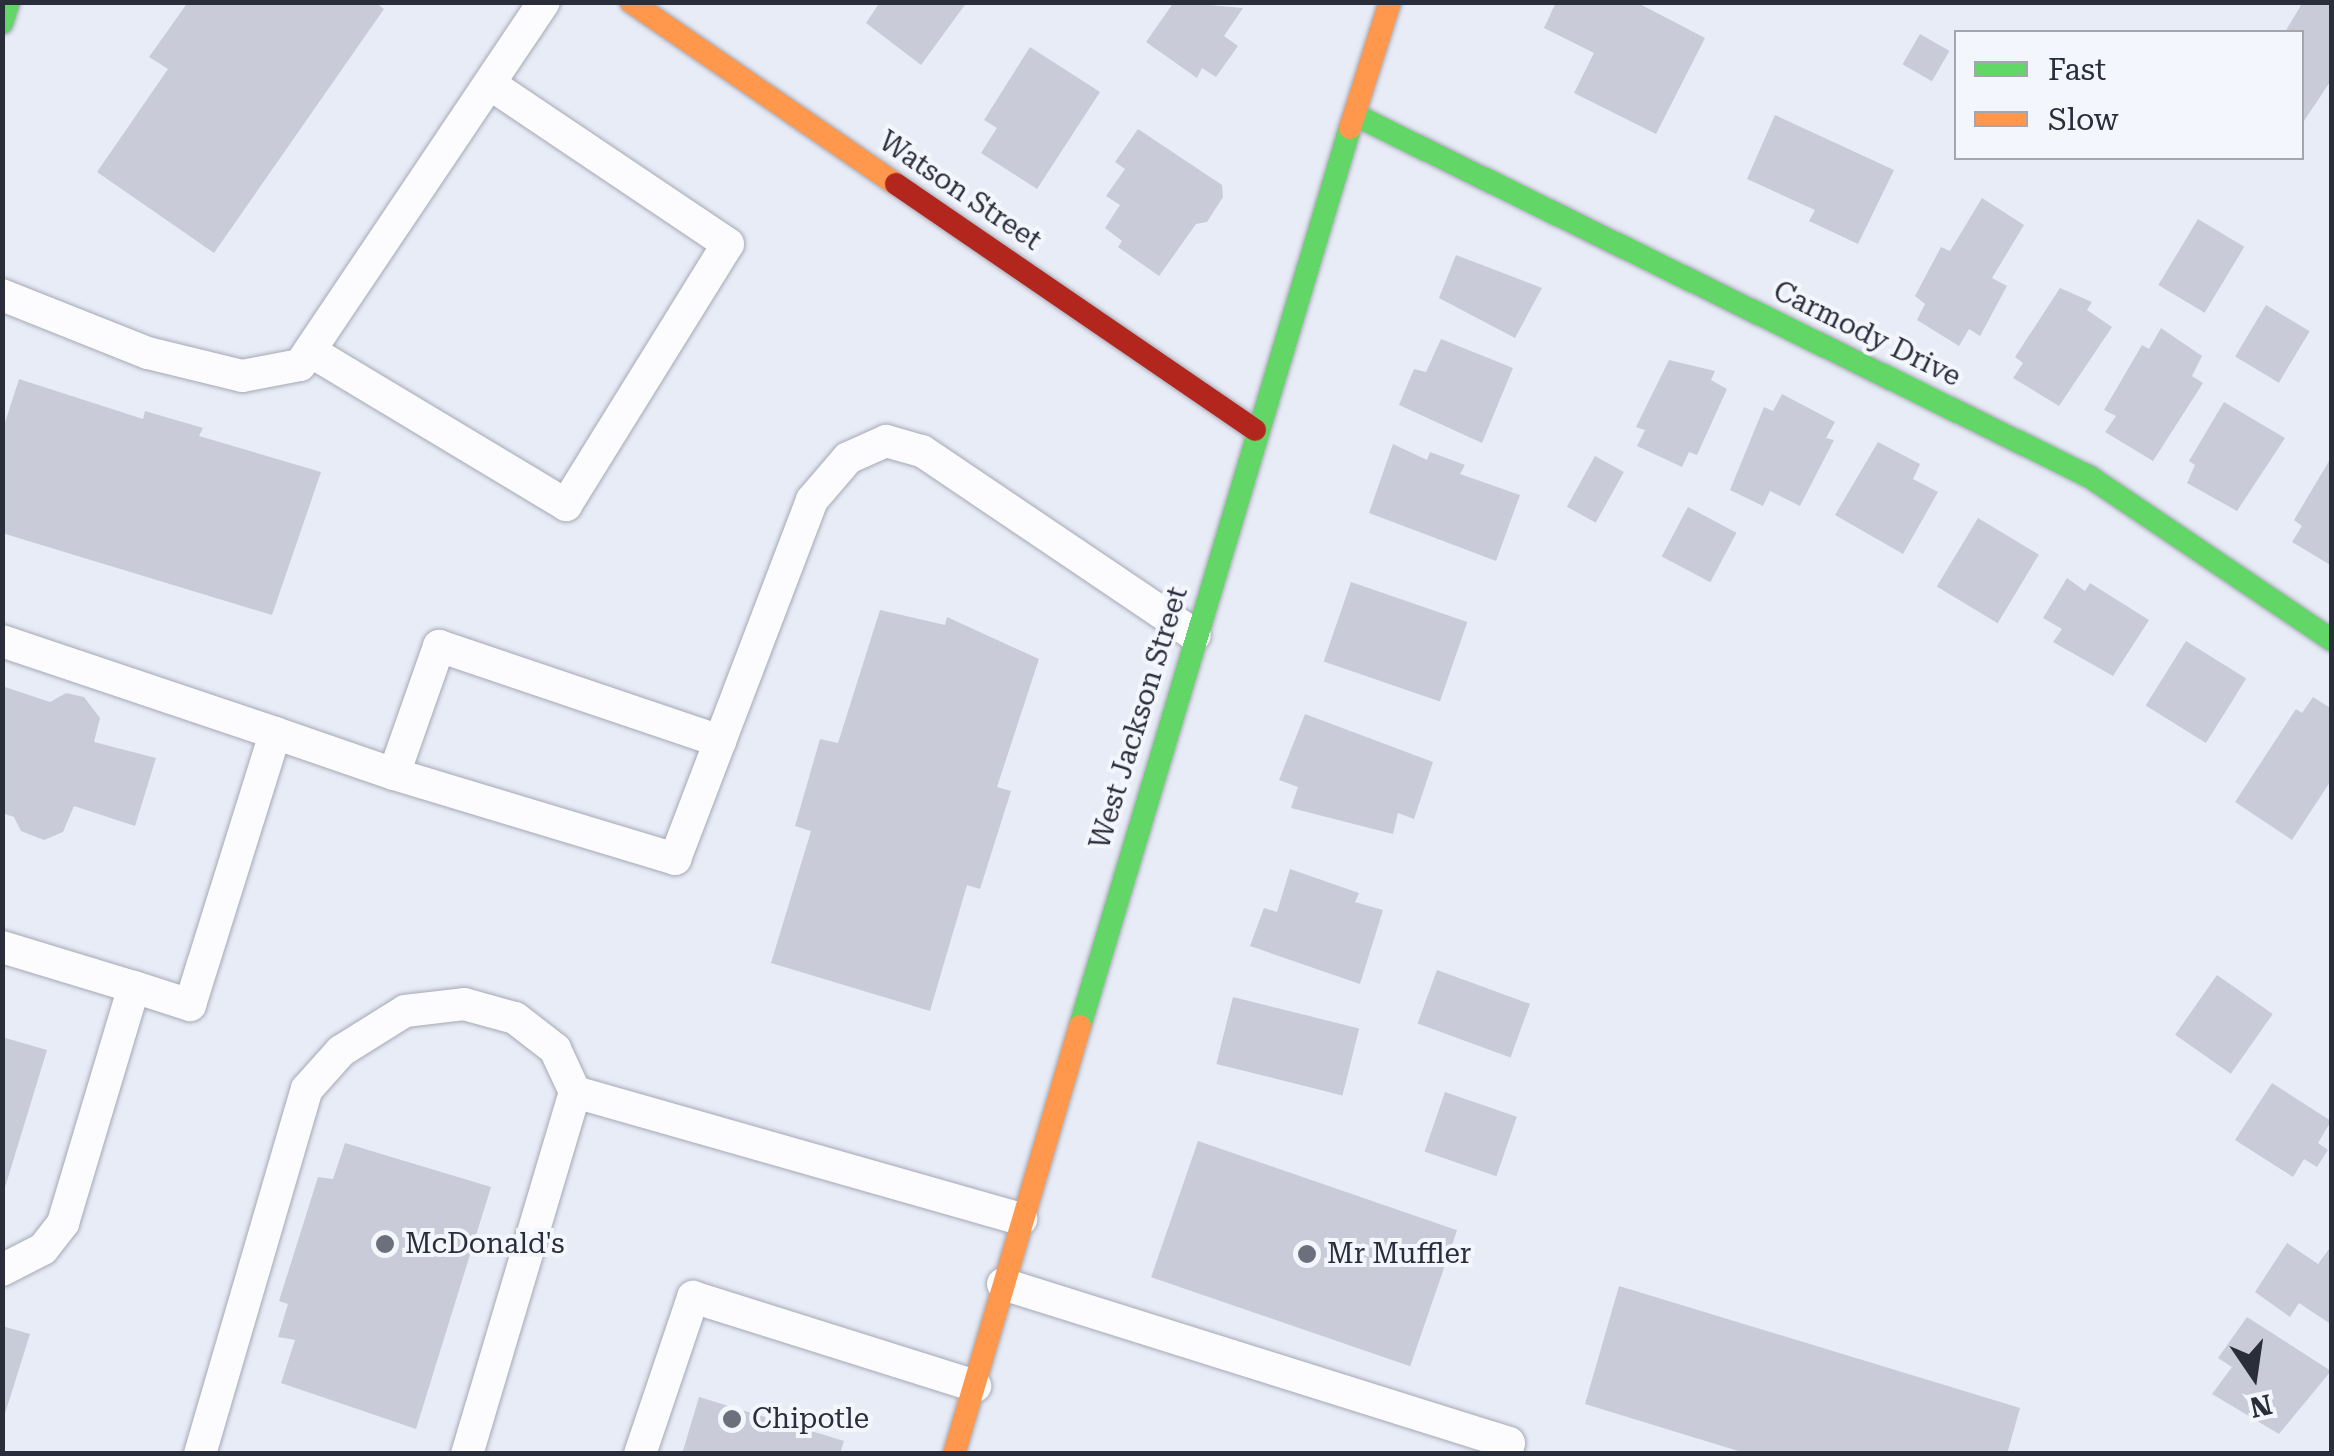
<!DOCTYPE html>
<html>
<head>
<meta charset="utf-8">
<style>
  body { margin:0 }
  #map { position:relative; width:2334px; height:1456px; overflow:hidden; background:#e8ecf7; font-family:"Roboto Serif",serif }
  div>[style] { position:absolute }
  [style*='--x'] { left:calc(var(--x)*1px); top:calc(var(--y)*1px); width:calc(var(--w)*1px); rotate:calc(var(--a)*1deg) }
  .building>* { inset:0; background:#c9ccd8; transform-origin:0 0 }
  .roads { filter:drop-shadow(0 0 2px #a5a9b4) drop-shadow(0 0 2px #a5a9b4) }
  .lane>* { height:32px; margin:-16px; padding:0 16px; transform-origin:16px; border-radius:16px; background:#fcfcfe }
  .fast>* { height:22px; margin:-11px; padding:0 11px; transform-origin:11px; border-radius:11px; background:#63d668 }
  .slow>* { height:22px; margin:-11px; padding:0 11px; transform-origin:11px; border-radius:11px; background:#ff974d }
  .jam>* { height:22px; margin:-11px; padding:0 11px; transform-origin:11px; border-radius:11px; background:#b3261e }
  .dots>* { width:28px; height:28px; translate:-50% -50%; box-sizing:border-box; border:5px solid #f4f6fd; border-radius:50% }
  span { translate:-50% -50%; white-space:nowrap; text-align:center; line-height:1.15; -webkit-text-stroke:8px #f4f6fd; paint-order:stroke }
  .street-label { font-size:28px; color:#2a2d3a }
  .poi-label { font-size:28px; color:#2a2d3a }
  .left { translate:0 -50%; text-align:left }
  .frame { position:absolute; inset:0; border:5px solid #2a2d3a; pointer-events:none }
  .legend { position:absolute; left:1954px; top:30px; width:350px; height:130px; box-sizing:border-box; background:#f4f6fd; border:2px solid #a3a6af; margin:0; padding:12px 18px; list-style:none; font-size:30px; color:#2a2d3a }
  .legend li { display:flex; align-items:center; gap:20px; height:50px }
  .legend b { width:50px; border:2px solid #a3a6af }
  .north { position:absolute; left:2204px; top:1326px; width:100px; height:100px; -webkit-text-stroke:8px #f4f6fd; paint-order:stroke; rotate:167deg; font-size:28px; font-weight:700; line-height:40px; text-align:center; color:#2a2d3a }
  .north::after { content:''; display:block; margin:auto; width:35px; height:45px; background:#2a2d3a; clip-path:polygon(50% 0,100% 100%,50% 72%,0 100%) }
</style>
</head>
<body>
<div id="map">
  <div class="building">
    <i style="clip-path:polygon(188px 2px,375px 2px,384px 9px,214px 253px,97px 172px,168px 69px,149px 57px)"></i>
    <i style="clip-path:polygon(880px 2px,967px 2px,921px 65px,866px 23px)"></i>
    <i style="clip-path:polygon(1174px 2px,1243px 8px,1224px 36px,1238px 46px,1216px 77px,1202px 68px,1197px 78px,1146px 42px)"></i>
    <i style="clip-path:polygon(1556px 2px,1636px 2px,1705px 38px,1656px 134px,1574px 93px,1594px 53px,1544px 28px)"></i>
    <i style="clip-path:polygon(2303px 2px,2332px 2px,2332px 79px,2302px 124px,2302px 32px,2285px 32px)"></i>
    <i style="left:1920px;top:34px;width:34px;height:35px;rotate:30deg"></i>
    <i style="clip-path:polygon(1030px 47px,1100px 92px,1037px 189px,981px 153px,997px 128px,984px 120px)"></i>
    <i style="clip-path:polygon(1775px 115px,1894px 170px,1858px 244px,1809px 221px,1815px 210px,1747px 179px)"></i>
    <i style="clip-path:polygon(1138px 129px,1222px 185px,1223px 197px,1207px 222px,1196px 224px,1159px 276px,1118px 247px,1122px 241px,1105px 228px,1120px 205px,1106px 196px,1125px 169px,1115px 162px)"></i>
    <i style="clip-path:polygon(1982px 198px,2024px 225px,1992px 278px,2007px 286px,1980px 336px,1969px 329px,1959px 346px,1917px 320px,1925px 304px,1915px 296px,1941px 247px,1950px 251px)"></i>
    <i style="left:2198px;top:219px;width:54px;height:77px;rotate:31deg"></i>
    <i style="clip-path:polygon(1456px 255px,1542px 288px,1515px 338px,1439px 298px)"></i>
    <i style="clip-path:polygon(2060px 288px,2092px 302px,2087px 310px,2112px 327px,2059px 406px,2013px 378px,2023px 363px,2015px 357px)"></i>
    <i style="left:2266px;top:305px;width:51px;height:60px;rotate:31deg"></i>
    <i style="clip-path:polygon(2161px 328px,2202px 356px,2192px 376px,2203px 383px,2153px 461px,2105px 432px,2116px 416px,2104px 410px,2142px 345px,2149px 349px)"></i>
    <i style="clip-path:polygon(1441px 339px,1513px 368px,1482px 443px,1399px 405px,1414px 369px,1426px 372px)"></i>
    <i style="clip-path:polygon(1669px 360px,1715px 371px,1711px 380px,1727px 389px,1697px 455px,1689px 452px,1682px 467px,1637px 446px,1645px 430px,1636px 427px)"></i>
    <i style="clip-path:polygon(19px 379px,143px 419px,145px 411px,203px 428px,199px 436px,321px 472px,272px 615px,2px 533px,2px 432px)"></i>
    <i style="clip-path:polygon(1782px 394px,1835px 422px,1826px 438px,1834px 440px,1800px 506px,1770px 491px,1763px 506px,1730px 490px,1764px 407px,1773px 411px)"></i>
    <i style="clip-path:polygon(2224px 402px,2285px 438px,2237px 511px,2187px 483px,2195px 465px,2189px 461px)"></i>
    <i style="clip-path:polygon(1878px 442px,1920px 464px,1913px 479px,1938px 492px,1903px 554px,1835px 515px)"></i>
    <i style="clip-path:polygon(1393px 444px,1427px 460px,1430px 452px,1465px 465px,1460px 474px,1520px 495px,1496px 561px,1369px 513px)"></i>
    <i style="left:1595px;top:456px;width:33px;height:58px;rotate:29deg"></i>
    <i style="clip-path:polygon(2332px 456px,2332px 566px,2292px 542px,2302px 526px,2294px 520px)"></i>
    <i style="left:1688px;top:507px;width:55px;height:56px;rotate:28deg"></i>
    <i style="left:1978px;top:518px;width:71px;height:80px;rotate:31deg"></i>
    <i style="clip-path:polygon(2067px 578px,2085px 591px,2090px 583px,2149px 620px,2113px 676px,2053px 642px,2062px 629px,2043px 618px)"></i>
    <i style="left:1351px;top:582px;width:123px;height:84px;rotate:19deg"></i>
    <i style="clip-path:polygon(880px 610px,945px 625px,947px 617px,1039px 659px,997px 787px,1011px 791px,980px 889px,967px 885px,930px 1011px,771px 963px,811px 831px,795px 826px,820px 739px,838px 743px)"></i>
    <i style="left:2186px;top:641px;width:71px;height:76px;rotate:32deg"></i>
    <i style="clip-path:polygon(2px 686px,50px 702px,66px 693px,84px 697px,100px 718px,94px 742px,156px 758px,135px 826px,74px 806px,63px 832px,44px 840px,21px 831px,14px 817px,2px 813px)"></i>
    <i style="clip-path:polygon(2313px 697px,2332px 709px,2332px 779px,2292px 840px,2235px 802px,2296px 709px,2302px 713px)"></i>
    <i style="clip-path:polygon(1305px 714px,1433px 762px,1414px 819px,1398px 813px,1393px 834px,1291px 808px,1298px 787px,1279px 780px)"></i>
    <i style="clip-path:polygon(1290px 869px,1359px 893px,1355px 902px,1383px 910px,1360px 984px,1250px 946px,1264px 908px,1277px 912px)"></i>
    <i style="left:1437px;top:970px;width:99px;height:57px;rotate:20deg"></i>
    <i style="left:2217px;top:975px;width:68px;height:73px;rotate:35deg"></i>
    <i style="left:1233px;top:997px;width:130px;height:69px;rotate:14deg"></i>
    <i style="clip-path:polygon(2px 1037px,47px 1050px,3px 1194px,2px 1194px)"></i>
    <i style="clip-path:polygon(2272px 1083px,2331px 1121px,2318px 1143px,2328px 1150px,2317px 1167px,2304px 1159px,2293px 1177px,2235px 1140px)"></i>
    <i style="left:1445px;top:1092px;width:76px;height:63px;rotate:19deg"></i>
    <i style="left:1198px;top:1141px;width:274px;height:144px;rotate:19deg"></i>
    <i style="clip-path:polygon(345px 1143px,491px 1187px,416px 1429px,281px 1383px,295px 1340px,278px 1337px,288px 1304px,279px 1301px,318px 1177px,333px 1179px)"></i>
    <i style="clip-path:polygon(2287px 1243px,2318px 1264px,2332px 1245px,2332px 1325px,2299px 1303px,2290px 1317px,2255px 1292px)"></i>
    <i style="clip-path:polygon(1619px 1286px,2020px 1408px,2007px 1454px,1748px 1454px,1585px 1404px)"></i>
    <i style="clip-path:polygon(2247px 1317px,2331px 1371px,2279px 1434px,2212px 1394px,2232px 1367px,2218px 1358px)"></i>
    <i style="clip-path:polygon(2px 1326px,30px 1334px,3px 1420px,2px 1420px)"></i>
    <i style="clip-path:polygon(699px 1397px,844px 1441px,840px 1454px,682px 1454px)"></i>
  </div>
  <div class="roads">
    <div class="lane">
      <i style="--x:2;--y:295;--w:157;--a:21.7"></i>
      <i style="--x:148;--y:353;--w:97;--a:13.7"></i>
      <i style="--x:242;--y:376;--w:59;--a:-10.7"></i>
      <i style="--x:300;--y:365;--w:437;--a:-56.1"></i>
      <i style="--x:310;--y:351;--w:299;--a:31"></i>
      <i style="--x:566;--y:505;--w:307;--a:-58.2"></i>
      <i style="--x:728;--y:244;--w:285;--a:-146.1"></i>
      <i style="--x:2;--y:641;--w:288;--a:18.6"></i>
      <i style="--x:394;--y:774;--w:294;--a:16.8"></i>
      <i style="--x:675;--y:859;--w:126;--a:-69.1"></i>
      <i style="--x:2;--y:947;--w:138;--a:16.9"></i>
      <i style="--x:575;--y:1092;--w:464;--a:15.9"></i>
      <i style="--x:2;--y:1270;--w:46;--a:-27.1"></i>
      <i style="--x:43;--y:1249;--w:33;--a:-52"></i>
      <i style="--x:63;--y:1223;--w:246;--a:-73.3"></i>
      <i style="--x:134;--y:987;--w:59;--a:17.8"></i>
      <i style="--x:190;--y:1005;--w:285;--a:-72.6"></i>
      <i style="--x:275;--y:733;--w:126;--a:19"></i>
      <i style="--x:394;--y:774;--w:136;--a:-70.6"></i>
      <i style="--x:439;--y:646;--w:297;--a:18.7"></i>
      <i style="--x:720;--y:741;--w:258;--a:-69.1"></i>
      <i style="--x:812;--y:500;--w:55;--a:-49.4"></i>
      <i style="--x:848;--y:458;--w:42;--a:-24.1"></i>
      <i style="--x:886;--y:441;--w:37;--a:16"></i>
      <i style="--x:922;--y:451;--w:329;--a:34"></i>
      <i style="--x:1003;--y:1284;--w:530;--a:17.44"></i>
      <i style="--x:1509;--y:1443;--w:11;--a:105"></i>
      <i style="--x:200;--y:1454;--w:380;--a:-73.7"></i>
      <i style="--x:307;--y:1089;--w:51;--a:-48.2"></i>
      <i style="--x:341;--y:1051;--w:75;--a:-32"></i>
      <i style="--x:405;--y:1011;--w:59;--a:-6.8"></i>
      <i style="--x:464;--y:1004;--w:53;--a:15.4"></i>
      <i style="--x:515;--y:1018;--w:51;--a:37.8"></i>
      <i style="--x:555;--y:1049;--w:47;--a:65.1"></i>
      <i style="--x:575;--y:1092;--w:378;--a:106.6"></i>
      <i style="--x:640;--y:1454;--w:166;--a:-71.3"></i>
      <i style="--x:693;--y:1297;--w:296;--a:17.5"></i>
    </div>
    <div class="fast">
      <i style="--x:2;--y:23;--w:22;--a:-72"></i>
      <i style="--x:1355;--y:115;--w:819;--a:26.22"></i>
      <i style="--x:2090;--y:477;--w:292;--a:34"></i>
      <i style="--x:1080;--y:1026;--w:938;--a:-73.27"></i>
    </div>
    <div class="slow">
      <i style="--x:631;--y:2;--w:321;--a:34.5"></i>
      <i style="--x:1350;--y:128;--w:132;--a:-72.4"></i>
      <i style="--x:954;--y:1454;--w:446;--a:-73.6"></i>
    </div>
    <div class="jam">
      <i style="--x:896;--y:184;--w:435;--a:34.4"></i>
    </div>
  </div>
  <div class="dots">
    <i style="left:385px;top:1244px;background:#6c707c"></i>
    <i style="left:1307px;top:1254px;background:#6c707c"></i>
    <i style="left:732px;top:1419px;background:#6c707c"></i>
  </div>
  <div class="street-label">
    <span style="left:960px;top:191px;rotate:34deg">Watson Street</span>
    <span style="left:1867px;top:334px;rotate:26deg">Carmody Drive</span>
    <span style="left:1139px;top:718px;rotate:-73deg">West Jackson Street</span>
  </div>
  <div class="poi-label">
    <span class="left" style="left:405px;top:1244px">McDonald's</span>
    <span class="left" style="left:1327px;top:1254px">Mr Muffler</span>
    <span class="left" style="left:752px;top:1419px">Chipotle</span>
  </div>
  <div class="frame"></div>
  <ul class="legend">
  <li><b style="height:12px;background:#63d668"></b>Fast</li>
  <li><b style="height:12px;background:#ff974d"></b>Slow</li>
  </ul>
  <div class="north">N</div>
</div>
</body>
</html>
